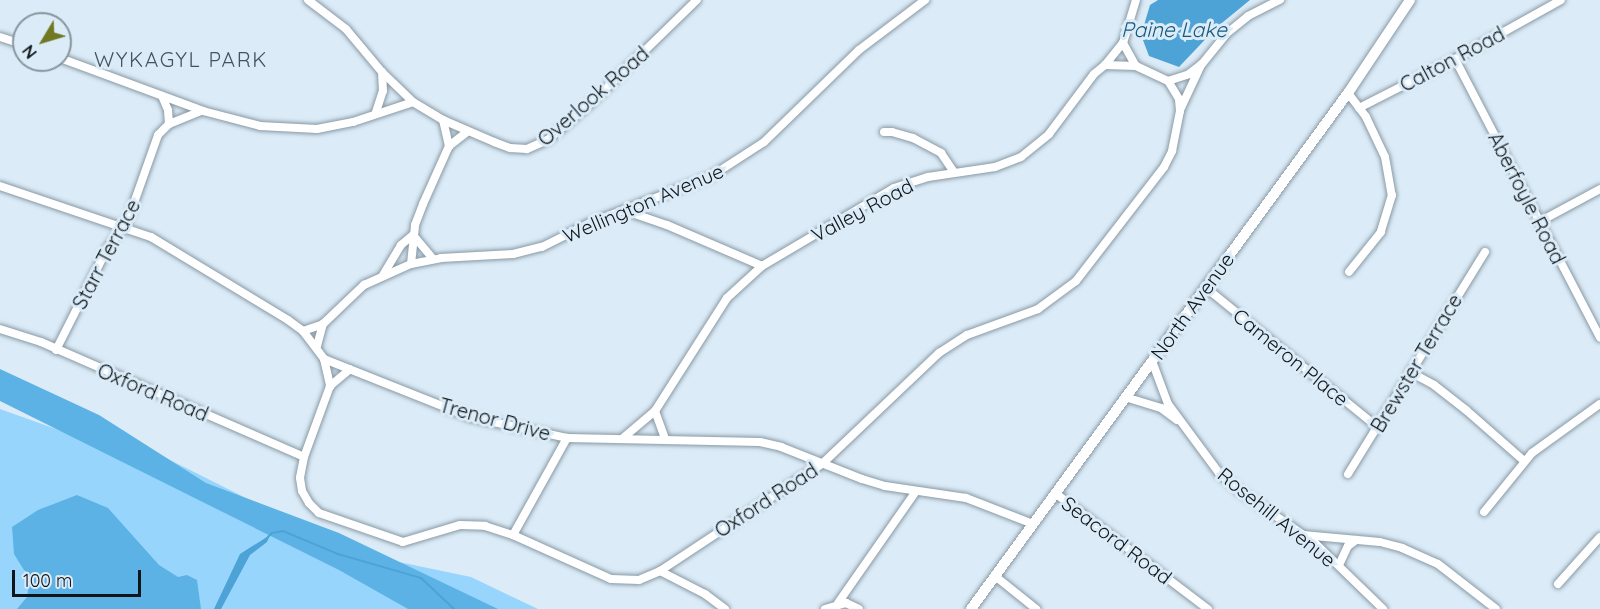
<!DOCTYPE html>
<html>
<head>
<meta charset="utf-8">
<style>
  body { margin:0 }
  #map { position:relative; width:1600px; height:609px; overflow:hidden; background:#dbecf8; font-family:Quicksand,sans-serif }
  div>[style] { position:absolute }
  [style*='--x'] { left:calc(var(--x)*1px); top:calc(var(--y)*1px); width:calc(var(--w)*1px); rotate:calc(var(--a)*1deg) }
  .green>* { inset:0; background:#97d5fc }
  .forest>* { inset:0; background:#5db2e5 }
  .water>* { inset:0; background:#4da3d5 }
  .stream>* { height:2px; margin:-1px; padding:0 1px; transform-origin:1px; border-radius:1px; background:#4da3d5 }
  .roads { filter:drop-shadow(0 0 2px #8999a4) drop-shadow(0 0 2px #8999a4) }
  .minor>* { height:8px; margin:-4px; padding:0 4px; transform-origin:4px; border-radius:4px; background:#fff }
  .major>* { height:10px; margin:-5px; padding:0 5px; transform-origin:5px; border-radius:5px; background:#fff }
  span { translate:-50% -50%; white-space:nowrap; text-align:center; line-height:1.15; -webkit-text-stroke:6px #dbecf8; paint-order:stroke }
  .street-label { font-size:20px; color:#0f1519 }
  .water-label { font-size:21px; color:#19597c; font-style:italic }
  .neighbourhood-label { font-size:21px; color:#44535d; letter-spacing:1.5px }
  .north { position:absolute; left:12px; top:12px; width:60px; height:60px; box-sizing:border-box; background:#dbecf8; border:2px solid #89969f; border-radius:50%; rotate:232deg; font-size:16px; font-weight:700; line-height:24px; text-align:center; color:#0f1519 }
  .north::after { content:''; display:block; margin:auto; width:21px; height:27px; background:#707821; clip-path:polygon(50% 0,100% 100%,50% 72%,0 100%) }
  .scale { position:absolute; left:12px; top:570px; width:129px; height:27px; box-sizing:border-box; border:3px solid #0f1519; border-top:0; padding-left:8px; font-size:18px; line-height:21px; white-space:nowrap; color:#0f1519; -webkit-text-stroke:4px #dbecf8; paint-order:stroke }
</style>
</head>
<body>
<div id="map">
  <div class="green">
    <i style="clip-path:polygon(0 409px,84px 439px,112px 431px,264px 507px,399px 562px,471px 577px,538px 609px,0 609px)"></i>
  </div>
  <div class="forest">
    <i style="clip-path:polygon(0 369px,99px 415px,206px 483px,339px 533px,498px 609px,408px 609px,339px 570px,0 401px)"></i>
    <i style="clip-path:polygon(77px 495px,108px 508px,159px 565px,178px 577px,187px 575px,197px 580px,201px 609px,17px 609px,27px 597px,29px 584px,27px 575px,14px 554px,12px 527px,38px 510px)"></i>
  </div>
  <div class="water">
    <i style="clip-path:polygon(1158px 0,1250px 0,1217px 27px,1179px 67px,1149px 56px,1141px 35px,1150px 5px)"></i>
    <i style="clip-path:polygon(270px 535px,267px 542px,250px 555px,221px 609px,214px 609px,240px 554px)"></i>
  </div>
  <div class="stream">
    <i style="--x:268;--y:537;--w:6;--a:-45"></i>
    <i style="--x:272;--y:533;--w:11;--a:-10"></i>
    <i style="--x:283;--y:531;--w:60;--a:22.7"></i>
    <i style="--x:338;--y:554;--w:86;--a:16.1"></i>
    <i style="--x:421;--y:578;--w:45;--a:43.2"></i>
  </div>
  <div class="roads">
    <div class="minor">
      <i style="--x:308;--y:0;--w:48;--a:37.3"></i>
      <i style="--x:346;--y:29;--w:56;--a:50.1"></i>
      <i style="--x:382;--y:72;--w:43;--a:44.1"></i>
      <i style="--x:413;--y:102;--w:35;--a:31"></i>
      <i style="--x:443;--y:120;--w:56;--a:23.3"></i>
      <i style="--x:494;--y:142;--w:17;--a:21"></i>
      <i style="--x:510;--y:148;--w:17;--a:3"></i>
      <i style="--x:527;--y:149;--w:24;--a:-24"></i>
      <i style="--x:549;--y:139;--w:57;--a:-40.7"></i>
      <i style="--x:592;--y:102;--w:146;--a:-44.2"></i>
      <i style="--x:0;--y:37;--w:25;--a:18"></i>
      <i style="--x:1123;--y:43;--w:26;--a:61"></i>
      <i style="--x:60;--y:58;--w:153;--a:20.3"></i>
      <i style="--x:203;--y:111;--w:59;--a:14.7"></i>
      <i style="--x:260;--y:126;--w:57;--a:3"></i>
      <i style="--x:317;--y:129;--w:37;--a:-11"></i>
      <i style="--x:353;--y:122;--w:63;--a:-18.4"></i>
      <i style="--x:1455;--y:59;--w:314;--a:62.5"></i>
      <i style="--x:1105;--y:65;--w:28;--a:-51"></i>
      <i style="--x:1123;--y:43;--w:45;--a:-73.2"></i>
      <i style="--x:1348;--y:93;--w:30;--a:53"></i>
      <i style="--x:1366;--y:117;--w:44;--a:64.6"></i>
      <i style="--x:1385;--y:157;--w:39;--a:80"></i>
      <i style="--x:1392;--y:195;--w:39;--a:107"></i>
      <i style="--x:1381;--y:232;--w:51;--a:128.7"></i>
      <i style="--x:162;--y:96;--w:15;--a:67"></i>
      <i style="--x:168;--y:110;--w:14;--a:86"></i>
      <i style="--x:1359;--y:108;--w:108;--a:-27"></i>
      <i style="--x:1455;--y:59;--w:121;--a:-29.1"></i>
      <i style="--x:1180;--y:110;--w:50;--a:-65"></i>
      <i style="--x:376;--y:112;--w:22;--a:-72"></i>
      <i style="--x:383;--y:91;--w:19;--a:-93"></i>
      <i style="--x:443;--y:120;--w:27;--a:77"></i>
      <i style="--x:884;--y:132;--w:8;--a:0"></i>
      <i style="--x:892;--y:132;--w:22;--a:16"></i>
      <i style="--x:913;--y:138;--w:32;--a:28"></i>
      <i style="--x:941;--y:153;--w:23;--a:56"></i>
      <i style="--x:0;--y:186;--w:159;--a:18.7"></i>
      <i style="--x:151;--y:237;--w:160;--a:31.2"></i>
      <i style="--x:288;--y:320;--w:19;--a:36"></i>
      <i style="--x:303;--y:331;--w:35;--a:53"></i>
      <i style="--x:324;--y:359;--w:157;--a:21.7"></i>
      <i style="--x:470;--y:417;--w:99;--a:12.2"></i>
      <i style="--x:567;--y:438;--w:193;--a:1.2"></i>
      <i style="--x:760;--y:442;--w:22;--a:13"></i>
      <i style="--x:781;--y:447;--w:87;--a:21.6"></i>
      <i style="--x:862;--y:479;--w:24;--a:17"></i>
      <i style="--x:885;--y:486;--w:82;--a:8.4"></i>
      <i style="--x:966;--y:498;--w:72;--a:21.2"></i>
      <i style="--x:626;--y:211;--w:43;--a:18.9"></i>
      <i style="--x:667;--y:225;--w:103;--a:23.3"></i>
      <i style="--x:1539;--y:222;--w:69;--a:-28.4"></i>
      <i style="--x:413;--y:235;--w:31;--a:50"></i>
      <i style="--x:411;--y:264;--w:39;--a:-84"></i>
      <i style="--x:415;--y:225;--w:22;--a:-69"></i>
      <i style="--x:423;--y:204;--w:64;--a:-65.9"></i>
      <i style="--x:449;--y:146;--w:24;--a:-38"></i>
      <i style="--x:383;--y:275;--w:35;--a:-59"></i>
      <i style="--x:401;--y:245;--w:16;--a:-40"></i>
      <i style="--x:1205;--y:287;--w:222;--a:39.1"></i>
      <i style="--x:0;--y:329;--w:43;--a:17.6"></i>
      <i style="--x:41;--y:342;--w:287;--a:23.6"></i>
      <i style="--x:303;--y:331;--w:21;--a:-19"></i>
      <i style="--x:323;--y:324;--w:57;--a:-43.6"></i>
      <i style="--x:364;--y:285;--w:51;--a:-24.1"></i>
      <i style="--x:411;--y:264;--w:31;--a:-11"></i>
      <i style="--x:441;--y:258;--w:72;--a:-3.2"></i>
      <i style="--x:513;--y:254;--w:30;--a:-14"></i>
      <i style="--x:542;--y:247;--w:54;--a:-26.6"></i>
      <i style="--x:590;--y:223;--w:129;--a:-21"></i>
      <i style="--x:710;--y:177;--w:64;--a:-32.9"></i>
      <i style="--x:764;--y:142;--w:132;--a:-44.1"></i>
      <i style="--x:859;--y:50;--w:83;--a:-37.1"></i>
      <i style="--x:317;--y:346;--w:23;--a:-75"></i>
      <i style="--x:56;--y:350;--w:111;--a:-63.2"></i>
      <i style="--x:106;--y:251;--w:41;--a:-55.9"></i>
      <i style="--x:129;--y:217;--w:87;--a:-70.5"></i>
      <i style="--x:158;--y:135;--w:16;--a:-45"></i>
      <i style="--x:169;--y:124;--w:35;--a:-22"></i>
      <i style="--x:324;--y:359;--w:28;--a:77"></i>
      <i style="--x:330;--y:386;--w:76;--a:110.1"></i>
      <i style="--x:304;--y:457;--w:21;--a:101"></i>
      <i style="--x:300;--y:478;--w:13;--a:81"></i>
      <i style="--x:302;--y:491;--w:14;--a:60"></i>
      <i style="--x:309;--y:503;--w:14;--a:45"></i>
      <i style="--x:319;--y:513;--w:89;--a:19"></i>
      <i style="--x:403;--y:542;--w:59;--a:-16.6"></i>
      <i style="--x:460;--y:525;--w:25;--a:2"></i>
      <i style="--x:485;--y:526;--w:29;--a:18"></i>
      <i style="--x:513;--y:535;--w:107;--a:24.2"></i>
      <i style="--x:611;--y:579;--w:28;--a:2"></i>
      <i style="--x:639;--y:580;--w:23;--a:-23"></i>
      <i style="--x:660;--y:571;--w:196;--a:-33.5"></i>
      <i style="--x:823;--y:463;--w:160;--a:-43.5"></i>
      <i style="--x:939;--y:353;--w:33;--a:-33"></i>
      <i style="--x:967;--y:335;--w:76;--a:-20.1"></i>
      <i style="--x:1038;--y:309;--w:47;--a:-36.4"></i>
      <i style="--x:1076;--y:281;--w:144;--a:-52.3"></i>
      <i style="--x:1164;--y:167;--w:18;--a:-63"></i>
      <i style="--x:1172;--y:151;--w:41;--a:-78.7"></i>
      <i style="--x:1180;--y:111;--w:12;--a:-95"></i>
      <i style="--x:1179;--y:99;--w:21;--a:-121"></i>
      <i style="--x:1152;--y:361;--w:46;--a:69.6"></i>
      <i style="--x:1168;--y:404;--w:86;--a:53.5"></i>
      <i style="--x:1219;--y:473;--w:29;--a:41"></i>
      <i style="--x:1241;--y:492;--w:90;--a:34.6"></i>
      <i style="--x:1315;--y:543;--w:95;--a:44.1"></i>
      <i style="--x:1410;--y:372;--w:27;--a:28"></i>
      <i style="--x:1434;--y:385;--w:41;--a:38"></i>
      <i style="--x:1466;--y:410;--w:77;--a:41.3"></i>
      <i style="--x:330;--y:386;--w:26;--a:-40"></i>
      <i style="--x:1125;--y:397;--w:38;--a:17"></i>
      <i style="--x:1161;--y:408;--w:20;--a:37"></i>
      <i style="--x:655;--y:411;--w:29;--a:70"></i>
      <i style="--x:623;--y:438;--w:42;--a:-40.2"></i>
      <i style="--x:655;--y:411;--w:134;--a:-57.5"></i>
      <i style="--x:727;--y:298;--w:47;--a:-42.4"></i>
      <i style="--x:762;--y:266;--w:153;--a:-30.6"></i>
      <i style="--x:894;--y:188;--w:36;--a:-18"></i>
      <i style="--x:928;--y:177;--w:68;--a:-8.5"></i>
      <i style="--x:995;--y:167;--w:28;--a:-21"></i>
      <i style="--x:1021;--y:157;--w:36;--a:-39"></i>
      <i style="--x:1049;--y:134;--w:75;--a:-53.1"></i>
      <i style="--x:1094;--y:74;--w:14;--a:-39"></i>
      <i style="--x:1105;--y:65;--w:31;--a:2"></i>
      <i style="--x:1136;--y:66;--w:35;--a:25"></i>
      <i style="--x:1168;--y:81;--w:22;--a:-18"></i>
      <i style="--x:1189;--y:74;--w:16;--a:-38"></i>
      <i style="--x:1202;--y:64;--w:38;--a:-51"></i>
      <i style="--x:1226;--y:34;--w:28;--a:-39"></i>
      <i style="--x:1248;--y:16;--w:36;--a:-27"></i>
      <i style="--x:1348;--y:474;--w:261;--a:-58.3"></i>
      <i style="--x:1055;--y:493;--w:192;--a:37.2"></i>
      <i style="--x:1484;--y:512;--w:76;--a:-50.9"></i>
      <i style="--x:1532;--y:453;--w:84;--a:-35.8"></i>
      <i style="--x:513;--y:535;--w:111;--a:-60.9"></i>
      <i style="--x:1303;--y:535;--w:77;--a:5.2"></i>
      <i style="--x:1380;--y:542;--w:23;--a:15"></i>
      <i style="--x:1402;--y:548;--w:39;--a:24"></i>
      <i style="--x:1438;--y:564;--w:73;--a:37.8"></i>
      <i style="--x:1339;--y:565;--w:21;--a:-65"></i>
      <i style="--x:1348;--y:546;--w:10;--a:-37"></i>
      <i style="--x:660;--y:571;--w:51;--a:27.1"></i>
      <i style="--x:705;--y:594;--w:25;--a:37"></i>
      <i style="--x:995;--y:576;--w:53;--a:38.8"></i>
      <i style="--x:1558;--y:584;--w:63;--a:-48.2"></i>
      <i style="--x:838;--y:603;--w:136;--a:-55.1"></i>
      <i style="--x:825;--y:609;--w:22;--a:-16"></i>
      <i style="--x:846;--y:603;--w:14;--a:25"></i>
    </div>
    <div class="major">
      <i style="--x:971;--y:609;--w:639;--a:-53.85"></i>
      <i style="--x:1348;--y:93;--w:112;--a:-56.3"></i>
    </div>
  </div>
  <div class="street-label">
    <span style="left:1452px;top:59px;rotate:-28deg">Calton Road</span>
    <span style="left:593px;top:96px;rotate:-41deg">Overlook Road</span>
    <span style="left:1527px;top:198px;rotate:63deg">Aberfoyle Road</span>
    <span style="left:643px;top:203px;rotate:-23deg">Wellington Avenue</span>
    <span style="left:862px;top:210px;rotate:-28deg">Valley Road</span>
    <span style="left:106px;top:254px;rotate:-62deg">Starr Terrace</span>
    <span style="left:1192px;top:306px;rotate:-54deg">North Avenue</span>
    <span style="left:1291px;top:357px;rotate:39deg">Cameron Place</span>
    <span style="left:1416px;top:363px;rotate:-59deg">Brewster Terrace</span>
    <span style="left:153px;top:392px;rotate:23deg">Oxford Road</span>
    <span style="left:495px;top:419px;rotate:15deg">Trenor Drive</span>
    <span style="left:766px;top:500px;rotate:-33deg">Oxford Road</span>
    <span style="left:1277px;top:517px;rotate:39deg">Rosehill Avenue</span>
    <span style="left:1117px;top:540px;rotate:37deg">Seacord Road</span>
  </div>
  <div class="water-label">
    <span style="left:1174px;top:29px">Paine Lake</span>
  </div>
  <div class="neighbourhood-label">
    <span style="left:181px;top:59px">WYKAGYL PARK</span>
  </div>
  <div class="north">N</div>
  <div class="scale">100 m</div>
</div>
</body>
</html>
